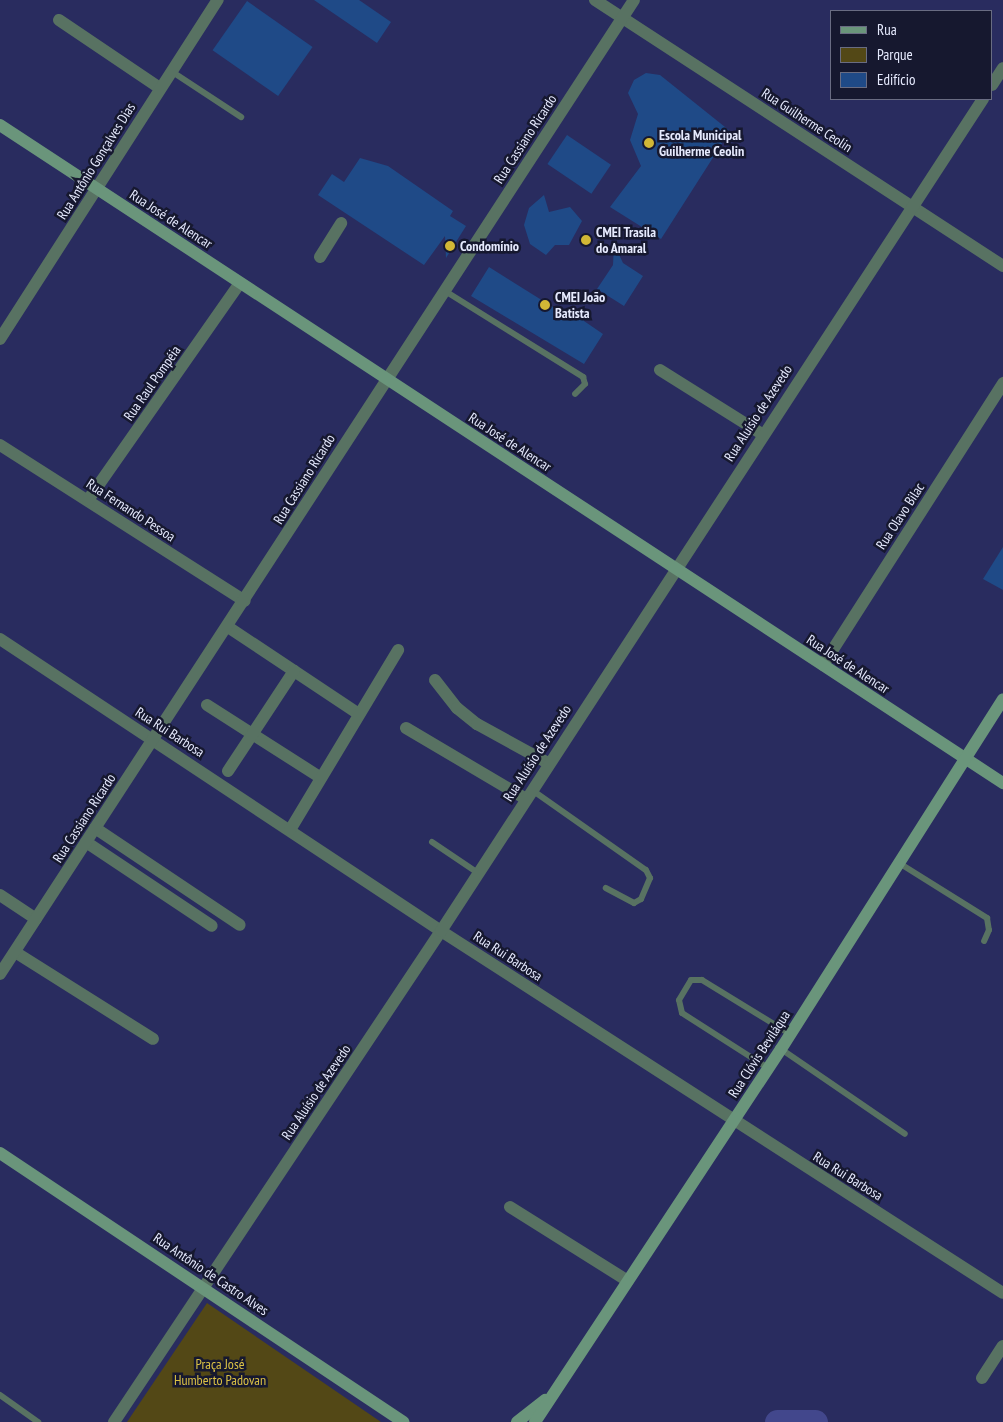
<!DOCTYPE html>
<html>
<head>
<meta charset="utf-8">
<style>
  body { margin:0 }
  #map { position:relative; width:1003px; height:1422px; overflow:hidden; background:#292c5f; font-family:"PT Sans Narrow",sans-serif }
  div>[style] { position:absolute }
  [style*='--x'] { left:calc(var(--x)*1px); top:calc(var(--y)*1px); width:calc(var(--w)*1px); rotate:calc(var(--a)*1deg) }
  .green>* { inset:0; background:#534816 }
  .river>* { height:25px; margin:-12.5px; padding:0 12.5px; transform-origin:12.5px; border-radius:12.5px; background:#42478c }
  .building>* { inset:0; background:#1f4a87; transform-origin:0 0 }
  .lane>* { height:6px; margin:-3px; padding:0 3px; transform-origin:3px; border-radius:3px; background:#587262 }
  .street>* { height:12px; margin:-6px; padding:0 6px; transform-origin:6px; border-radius:6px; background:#587262 }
  .secondary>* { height:12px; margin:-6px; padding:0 6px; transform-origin:6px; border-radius:6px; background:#6a957b }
  .dots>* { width:14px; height:14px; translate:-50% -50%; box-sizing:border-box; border:2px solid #16182f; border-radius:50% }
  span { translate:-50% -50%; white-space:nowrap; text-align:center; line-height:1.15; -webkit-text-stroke:5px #16182f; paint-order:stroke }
  .street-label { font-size:14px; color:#e6eafe }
  .poi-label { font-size:14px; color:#e6eafe; font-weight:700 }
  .left { translate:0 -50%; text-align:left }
  .park-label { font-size:14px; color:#dbc145 }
  .legend { position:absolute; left:830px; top:10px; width:162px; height:90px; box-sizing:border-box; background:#16182f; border:1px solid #696c82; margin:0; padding:6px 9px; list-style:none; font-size:15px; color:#e6eafe }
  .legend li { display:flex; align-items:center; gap:10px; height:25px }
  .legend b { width:25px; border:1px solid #696c82 }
</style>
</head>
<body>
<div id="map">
  <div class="green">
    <i style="clip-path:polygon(207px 1303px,381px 1422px,127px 1422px)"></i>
  </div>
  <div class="river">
    <i style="--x:777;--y:1422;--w:38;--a:0"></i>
  </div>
  <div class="building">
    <i style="clip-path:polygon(314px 0,359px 0,391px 22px,377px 43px)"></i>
    <i style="left:247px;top:1px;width:80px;height:60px;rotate:35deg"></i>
    <i style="clip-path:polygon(646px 73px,660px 75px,730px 131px,661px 239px,610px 207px,641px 166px,630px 140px,638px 114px,628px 93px,634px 80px)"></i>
    <i style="left:567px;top:135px;width:53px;height:35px;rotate:34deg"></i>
    <i style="clip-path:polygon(360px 158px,388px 166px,453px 211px,450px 216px,466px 226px,446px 258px,445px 236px,424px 265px,318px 195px,332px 174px,344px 182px)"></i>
    <i style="clip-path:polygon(544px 195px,549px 212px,570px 207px,582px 221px,569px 245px,555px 245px,546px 255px,530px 244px,524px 225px,529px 208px)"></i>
    <i style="clip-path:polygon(614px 244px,623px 263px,643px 276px,624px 306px,597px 289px,613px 265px)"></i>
    <i style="clip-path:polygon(489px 267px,572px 319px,580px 313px,584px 321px,603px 334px,584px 364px,471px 296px)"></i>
    <i style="clip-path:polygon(1003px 547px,1003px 590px,983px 579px)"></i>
  </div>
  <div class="lane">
    <i style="--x:171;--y:71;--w:84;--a:33.3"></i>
    <i style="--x:445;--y:291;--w:163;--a:31.9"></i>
    <i style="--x:583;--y:377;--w:7;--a:74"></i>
    <i style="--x:585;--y:384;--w:14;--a:135"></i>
    <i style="--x:532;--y:790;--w:139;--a:35.1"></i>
    <i style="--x:646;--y:870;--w:9;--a:63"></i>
    <i style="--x:650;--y:878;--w:23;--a:113"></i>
    <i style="--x:641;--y:899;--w:8;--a:150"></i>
    <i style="--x:634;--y:903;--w:32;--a:-152"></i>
    <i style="--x:432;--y:842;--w:55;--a:34"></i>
    <i style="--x:899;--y:863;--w:104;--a:32"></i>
    <i style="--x:987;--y:918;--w:12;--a:81"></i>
    <i style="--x:989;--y:930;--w:12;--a:114"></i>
    <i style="--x:781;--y:1049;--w:150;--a:34.4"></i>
    <i style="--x:768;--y:1068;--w:102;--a:-147.4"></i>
    <i style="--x:682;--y:1013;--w:13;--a:-103"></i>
    <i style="--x:679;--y:1000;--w:23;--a:-59"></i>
    <i style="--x:691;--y:980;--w:11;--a:0"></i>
    <i style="--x:702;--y:980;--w:103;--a:31.5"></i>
    <i style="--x:0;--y:1395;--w:47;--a:35.4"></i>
  </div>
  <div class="street">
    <i style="--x:595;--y:0;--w:487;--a:33.1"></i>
    <i style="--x:59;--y:20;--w:122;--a:34"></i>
    <i style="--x:992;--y:85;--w:20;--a:-57"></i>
    <i style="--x:320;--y:257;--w:40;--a:-58"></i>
    <i style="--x:0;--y:339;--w:403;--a:-57.3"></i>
    <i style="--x:660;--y:370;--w:120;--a:32.1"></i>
    <i style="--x:0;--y:445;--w:290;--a:32.5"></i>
    <i style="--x:88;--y:500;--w:265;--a:-55"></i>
    <i style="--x:228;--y:627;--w:157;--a:33.6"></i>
    <i style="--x:0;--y:639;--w:529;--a:33.51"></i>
    <i style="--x:441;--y:931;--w:668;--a:32.79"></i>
    <i style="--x:823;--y:665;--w:335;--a:-57.4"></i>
    <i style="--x:435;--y:680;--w:36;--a:52"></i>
    <i style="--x:457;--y:708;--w:26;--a:39"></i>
    <i style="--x:477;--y:724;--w:81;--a:28.8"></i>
    <i style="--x:207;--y:705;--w:135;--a:32.6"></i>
    <i style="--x:406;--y:728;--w:139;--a:30.6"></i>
    <i style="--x:228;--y:771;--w:120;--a:-56.6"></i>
    <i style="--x:95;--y:828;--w:174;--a:33.8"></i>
    <i style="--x:290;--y:830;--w:210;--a:-59"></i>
    <i style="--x:86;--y:842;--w:151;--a:33.7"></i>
    <i style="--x:0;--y:895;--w:43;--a:33.7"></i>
    <i style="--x:15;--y:952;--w:163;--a:32.2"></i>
    <i style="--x:0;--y:974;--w:1162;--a:-56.94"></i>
    <i style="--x:510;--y:1207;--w:139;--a:32.1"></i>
    <i style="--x:982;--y:1378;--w:38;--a:-57"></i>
    <i style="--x:114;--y:1422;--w:590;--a:-56.34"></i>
    <i style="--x:441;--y:931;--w:993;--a:-56.92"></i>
  </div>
  <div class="secondary">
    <i style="--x:0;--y:125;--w:1200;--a:33.27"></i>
    <i style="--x:0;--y:1153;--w:485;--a:33.7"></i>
    <i style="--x:517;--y:1422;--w:36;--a:-38"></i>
    <i style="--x:535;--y:1422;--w:447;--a:-56.6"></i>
    <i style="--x:781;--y:1049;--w:414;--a:-57.6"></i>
  </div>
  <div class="dots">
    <i style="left:649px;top:143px;background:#d1b736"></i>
    <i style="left:586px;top:240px;background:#d1b736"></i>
    <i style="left:450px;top:246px;background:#d1b736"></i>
    <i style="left:545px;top:305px;background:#d1b736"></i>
  </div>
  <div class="street-label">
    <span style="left:807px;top:120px;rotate:33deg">Rua Guilherme Ceolin</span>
    <span style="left:525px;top:139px;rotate:-57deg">Rua Cassiano Ricardo</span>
    <span style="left:96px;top:161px;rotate:-58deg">Rua Antônio Gonçalves Dias</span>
    <span style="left:171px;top:219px;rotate:33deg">Rua José de Alencar</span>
    <span style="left:152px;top:383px;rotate:-55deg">Rua Raul Pompéia</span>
    <span style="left:758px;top:413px;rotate:-57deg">Rua Aluísio de Azevedo</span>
    <span style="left:510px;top:442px;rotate:33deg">Rua José de Alencar</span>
    <span style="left:304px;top:479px;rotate:-58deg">Rua Cassiano Ricardo</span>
    <span style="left:131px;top:510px;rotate:33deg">Rua Fernando Pessoa</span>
    <span style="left:900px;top:516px;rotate:-57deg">Rua Olavo Bilac</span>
    <span style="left:848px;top:664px;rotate:33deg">Rua José de Alencar</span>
    <span style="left:170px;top:732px;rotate:33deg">Rua Rui Barbosa</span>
    <span style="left:537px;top:753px;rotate:-57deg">Rua Aluísio de Azevedo</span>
    <span style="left:84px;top:818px;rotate:-57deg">Rua Cassiano Ricardo</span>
    <span style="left:508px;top:956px;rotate:33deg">Rua Rui Barbosa</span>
    <span style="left:759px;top:1054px;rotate:-57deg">Rua Clóvis Beviláqua</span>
    <span style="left:316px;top:1092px;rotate:-56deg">Rua Aluísio de Azevedo</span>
    <span style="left:848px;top:1176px;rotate:32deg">Rua Rui Barbosa</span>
    <span style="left:211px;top:1274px;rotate:34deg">Rua Antônio de Castro Alves</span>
  </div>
  <div class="poi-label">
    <span class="left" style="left:659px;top:143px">Escola Municipal<br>Guilherme Ceolin</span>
    <span class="left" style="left:596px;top:240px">CMEI Trasila<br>do Amaral</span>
    <span class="left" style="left:460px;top:246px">Condomínio</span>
    <span class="left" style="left:555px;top:305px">CMEI João<br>Batista</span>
  </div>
  <div class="park-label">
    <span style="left:220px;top:1372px">Praça José<br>Humberto Padovan</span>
  </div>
  <ul class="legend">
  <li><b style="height:6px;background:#6a957b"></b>Rua</li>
  <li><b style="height:14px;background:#534816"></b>Parque</li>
  <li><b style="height:14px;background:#1f4a87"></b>Edifício</li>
  </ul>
</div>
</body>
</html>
